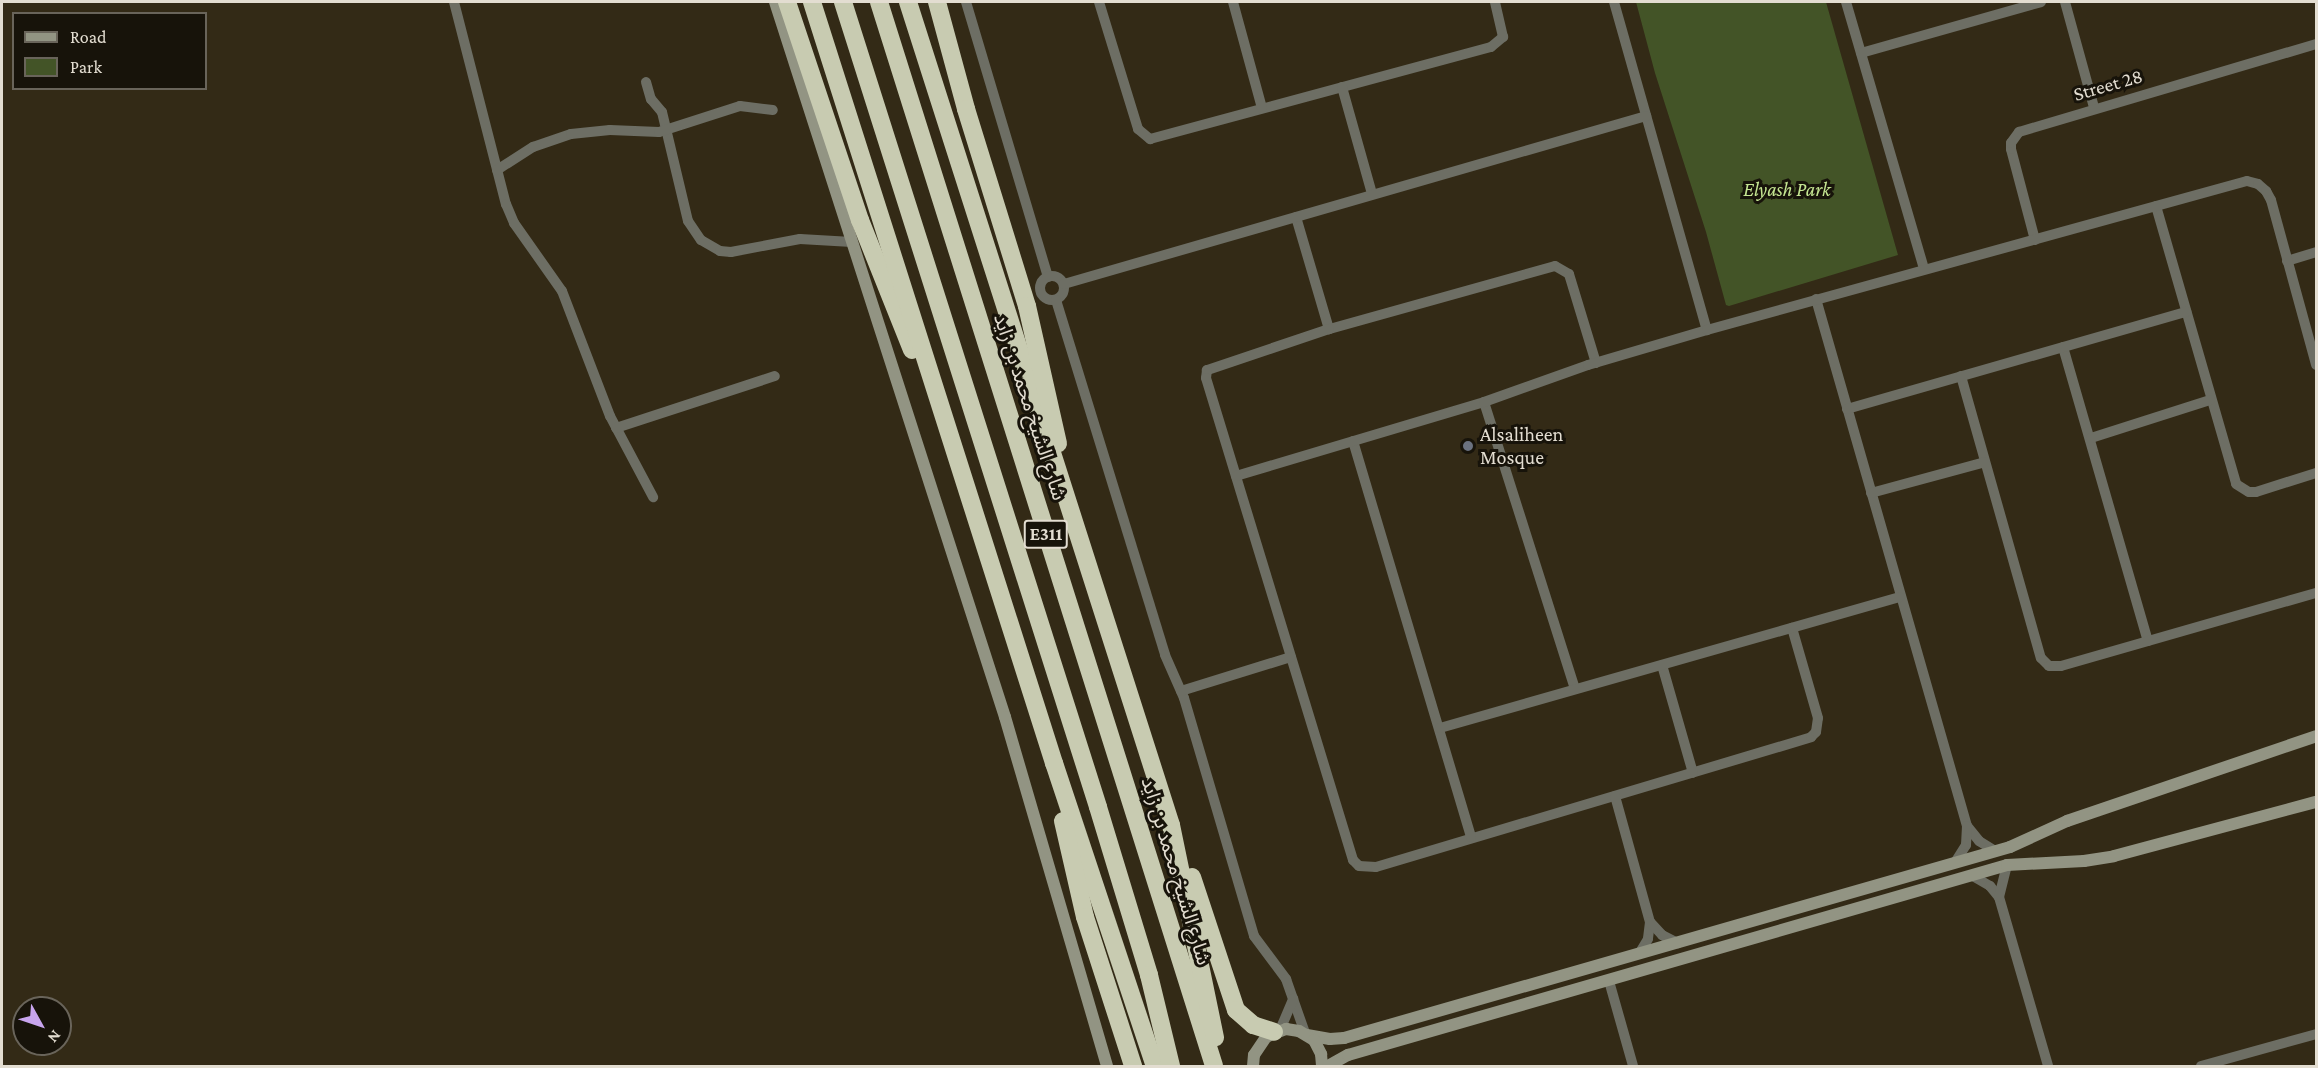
<!DOCTYPE html>
<html>
<head>
<meta charset="utf-8">
<style>
  body { margin:0 }
  #map { position:relative; width:2318px; height:1068px; overflow:hidden; background:#332a16; font-family:"Crimson Pro","Noto Sans Arabic",serif }
  div>[style] { position:absolute }
  [style*='--x'] { left:calc(var(--x)*1px); top:calc(var(--y)*1px); width:calc(var(--w)*1px); rotate:calc(var(--a)*1deg) }
  .green>* { inset:0; background:#435427 }
  .street>* { height:10px; margin:-5px; padding:0 5px; transform-origin:5px; border-radius:5px; background:#6d6e64 }
  .street>.ring { margin:-5px; padding:0; box-sizing:content-box; background:none; border:10px solid #6d6e64; border-radius:50% }
  .secondary>* { height:12px; margin:-6px; padding:0 6px; transform-origin:6px; border-radius:6px; background:#929483 }
  .highway>* { height:18px; margin:-9px; padding:0 9px; transform-origin:9px; border-radius:9px; background:#c8cbb1 }
  .dots>* { width:16px; height:16px; translate:-50% -50%; box-sizing:border-box; border:3px solid #17130a; border-radius:50% }
  span { translate:-50% -50%; white-space:nowrap; text-align:center; line-height:1.15; -webkit-text-stroke:6px #17130a; paint-order:stroke }
  .shield-label span { padding:2px 4px; background:#17130a; border:2px solid; border-radius:4px; -webkit-text-stroke-width:0 }
  .shield-label { font-size:18px; color:#e3ddd1; font-weight:700 }
  .street-label { font-size:20px; color:#e3ddd1 }
  .park-label { font-size:20px; color:#c5e692; font-style:italic }
  .poi-label { font-size:20px; color:#e3ddd1 }
  .left { translate:0 -50%; text-align:left }
  .frame { position:absolute; inset:0; border:3px solid #e3ddd1; pointer-events:none }
  .legend { position:absolute; left:12px; top:12px; width:195px; height:78px; box-sizing:border-box; background:#17130a; border:2px solid #69645a; margin:0; padding:8px 10px; list-style:none; font-size:18px; color:#e3ddd1 }
  .legend li { display:flex; align-items:center; gap:12px; height:30px }
  .legend b { width:30px; border:2px solid #69645a }
  .north { position:absolute; left:12px; top:996px; width:60px; height:60px; box-sizing:border-box; background:#17130a; border:2px solid #69645a; border-radius:50%; rotate:130deg; font-size:16px; font-weight:700; line-height:24px; text-align:center; color:#e3ddd1 }
  .north::after { content:''; display:block; margin:auto; width:21px; height:27px; background:#c8a5ee; clip-path:polygon(50% 0,100% 100%,50% 72%,0 100%) }
</style>
</head>
<body>
<div id="map">
  <div class="green">
    <i style="clip-path:polygon(1636px 2px,1826px 2px,1898px 255px,1729px 306px,1726px 305px,1706px 232px,1655px 73px)"></i>
  </div>
  <div class="street">
    <i style="--x:454;--y:2;--w:209;--a:75.6"></i>
    <i style="--x:506;--y:204;--w:21;--a:67"></i>
    <i style="--x:514;--y:223;--w:83;--a:54.8"></i>
    <i style="--x:562;--y:291;--w:134;--a:69"></i>
    <i style="--x:610;--y:416;--w:92;--a:62"></i>
    <i style="--x:966;--y:2;--w:287;--a:73.4"></i>
    <i style="--x:1099;--y:2;--w:133;--a:72.9"></i>
    <i style="--x:1138;--y:129;--w:16;--a:40"></i>
    <i style="--x:1150;--y:139;--w:353;--a:-15.1"></i>
    <i style="--x:1491;--y:47;--w:16;--a:-40"></i>
    <i style="--x:1503;--y:37;--w:36;--a:-103"></i>
    <i style="--x:1233;--y:2;--w:110;--a:74.7"></i>
    <i style="--x:1614;--y:2;--w:341;--a:74.2"></i>
    <i style="--x:1846;--y:2;--w:277;--a:73.7"></i>
    <i style="--x:2065;--y:2;--w:109;--a:74.6"></i>
    <i style="--x:1861;--y:53;--w:187;--a:-15.8"></i>
    <i style="--x:646;--y:82;--w:18;--a:74"></i>
    <i style="--x:651;--y:99;--w:17;--a:50"></i>
    <i style="--x:662;--y:112;--w:112;--a:76.6"></i>
    <i style="--x:688;--y:221;--w:23;--a:56"></i>
    <i style="--x:701;--y:240;--w:22;--a:30"></i>
    <i style="--x:720;--y:251;--w:11;--a:5"></i>
    <i style="--x:731;--y:252;--w:70;--a:-10.7"></i>
    <i style="--x:800;--y:239;--w:52;--a:3.3"></i>
    <i style="--x:1342;--y:87;--w:111;--a:74.3"></i>
    <i style="--x:497;--y:170;--w:43;--a:-32.6"></i>
    <i style="--x:533;--y:147;--w:40;--a:-18.9"></i>
    <i style="--x:571;--y:134;--w:39;--a:-6"></i>
    <i style="--x:610;--y:130;--w:49;--a:2.3"></i>
    <i style="--x:659;--y:132;--w:85;--a:-17.8"></i>
    <i style="--x:740;--y:106;--w:33;--a:7"></i>
    <i style="--x:2156;--y:206;--w:289;--a:73.9"></i>
    <i style="--x:2236;--y:484;--w:15;--a:32"></i>
    <i style="--x:2249;--y:492;--w:7;--a:0"></i>
    <i style="--x:2256;--y:492;--w:63;--a:-17.6"></i>
    <i style="--x:1296;--y:217;--w:117;--a:73.6"></i>
    <i style="--x:2035;--y:240;--w:94;--a:-104.8"></i>
    <i style="--x:2011;--y:149;--w:6;--a:-90"></i>
    <i style="--x:2011;--y:143;--w:14;--a:-54"></i>
    <i style="--x:2019;--y:132;--w:310;--a:-16.5"></i>
    <i style="--x:2287;--y:261;--w:30;--a:-17"></i>
    <i class="ring" style="left:1040px;top:276px;width:14px;height:14px"></i>
    <i style="--x:1064;--y:284;--w:606;--a:-16.1"></i>
    <i style="--x:1816;--y:299;--w:548;--a:74.01"></i>
    <i style="--x:1967;--y:826;--w:19;--a:51"></i>
    <i style="--x:1979;--y:841;--w:19;--a:32"></i>
    <i style="--x:1056;--y:300;--w:371;--a:72.9"></i>
    <i style="--x:1165;--y:655;--w:47;--a:66.2"></i>
    <i style="--x:1184;--y:698;--w:248;--a:73.6"></i>
    <i style="--x:1254;--y:936;--w:54;--a:53.3"></i>
    <i style="--x:1286;--y:979;--w:57;--a:70.6"></i>
    <i style="--x:2063;--y:347;--w:306;--a:73.9"></i>
    <i style="--x:1596;--y:363;--w:93;--a:-106.9"></i>
    <i style="--x:1569;--y:274;--w:16;--a:-150"></i>
    <i style="--x:1555;--y:266;--w:235;--a:164.4"></i>
    <i style="--x:1329;--y:329;--w:129;--a:161.4"></i>
    <i style="--x:1207;--y:370;--w:8;--a:97"></i>
    <i style="--x:1206;--y:378;--w:504;--a:73.04"></i>
    <i style="--x:1353;--y:860;--w:8;--a:45"></i>
    <i style="--x:1359;--y:866;--w:17;--a:3"></i>
    <i style="--x:1376;--y:867;--w:454;--a:-16.6"></i>
    <i style="--x:1811;--y:737;--w:7;--a:-45"></i>
    <i style="--x:1816;--y:732;--w:14;--a:-82"></i>
    <i style="--x:1818;--y:718;--w:94;--a:-106.1"></i>
    <i style="--x:1961;--y:376;--w:293;--a:74.2"></i>
    <i style="--x:2041;--y:658;--w:11;--a:45"></i>
    <i style="--x:2049;--y:666;--w:12;--a:0"></i>
    <i style="--x:2061;--y:666;--w:265;--a:-16"></i>
    <i style="--x:1484;--y:402;--w:301;--a:72.4"></i>
    <i style="--x:1847;--y:409;--w:353;--a:-16"></i>
    <i style="--x:616;--y:428;--w:167;--a:-18.1"></i>
    <i style="--x:2091;--y:438;--w:125;--a:-17.7"></i>
    <i style="--x:1353;--y:441;--w:413;--a:73.4"></i>
    <i style="--x:1236;--y:476;--w:259;--a:-16.6"></i>
    <i style="--x:1484;--y:402;--w:110;--a:-19.6"></i>
    <i style="--x:1588;--y:365;--w:124;--a:-16.4"></i>
    <i style="--x:1707;--y:330;--w:560;--a:-15.43"></i>
    <i style="--x:2247;--y:181;--w:11;--a:15"></i>
    <i style="--x:2258;--y:184;--w:11;--a:41"></i>
    <i style="--x:2266;--y:191;--w:10;--a:61"></i>
    <i style="--x:2271;--y:200;--w:171;--a:74.7"></i>
    <i style="--x:1871;--y:493;--w:118;--a:-15.2"></i>
    <i style="--x:1662;--y:665;--w:112;--a:74"></i>
    <i style="--x:1181;--y:691;--w:115;--a:-17.2"></i>
    <i style="--x:1440;--y:728;--w:478;--a:-15.9"></i>
    <i style="--x:1615;--y:796;--w:131;--a:74.5"></i>
    <i style="--x:1650;--y:922;--w:17;--a:97"></i>
    <i style="--x:1648;--y:939;--w:17;--a:121"></i>
    <i style="--x:1956;--y:861;--w:19;--a:-58"></i>
    <i style="--x:1966;--y:845;--w:19;--a:-87"></i>
    <i style="--x:1971;--y:875;--w:22;--a:30"></i>
    <i style="--x:1990;--y:886;--w:14;--a:51"></i>
    <i style="--x:1999;--y:897;--w:176;--a:73.8"></i>
    <i style="--x:1999;--y:897;--w:33;--a:-76"></i>
    <i style="--x:1650;--y:922;--w:18;--a:47"></i>
    <i style="--x:1662;--y:935;--w:18;--a:27"></i>
    <i style="--x:1609;--y:981;--w:88;--a:74.2"></i>
    <i style="--x:1280;--y:1030;--w:34;--a:-67"></i>
    <i style="--x:2201;--y:1066;--w:119;--a:-15.5"></i>
  </div>
  <div class="secondary">
    <i style="--x:775;--y:2;--w:751;--a:72.17"></i>
    <i style="--x:1005;--y:717;--w:364;--a:73.7"></i>
    <i style="--x:1307;--y:1035;--w:23;--a:10"></i>
    <i style="--x:1330;--y:1039;--w:14;--a:-4"></i>
    <i style="--x:1344;--y:1038;--w:693;--a:-16"></i>
    <i style="--x:2010;--y:847;--w:63;--a:-24.5"></i>
    <i style="--x:2067;--y:821;--w:263;--a:-18.8"></i>
    <i style="--x:1253;--y:1066;--w:11;--a:-85"></i>
    <i style="--x:1254;--y:1055;--w:22;--a:-56"></i>
    <i style="--x:1266;--y:1037;--w:22;--a:-22"></i>
    <i style="--x:1286;--y:1029;--w:13;--a:9"></i>
    <i style="--x:1299;--y:1031;--w:17;--a:31"></i>
    <i style="--x:1314;--y:1040;--w:16;--a:63"></i>
    <i style="--x:1321;--y:1054;--w:12;--a:85"></i>
    <i style="--x:1328;--y:1066;--w:23;--a:-29"></i>
    <i style="--x:1348;--y:1055;--w:686;--a:-16.08"></i>
    <i style="--x:2007;--y:865;--w:77;--a:-3"></i>
    <i style="--x:2084;--y:861;--w:30;--a:-9"></i>
    <i style="--x:2114;--y:856;--w:209;--a:-15"></i>
  </div>
  <div class="highway">
    <i style="--x:787;--y:2;--w:230;--a:71.5"></i>
    <i style="--x:860;--y:220;--w:140;--a:68.2"></i>
    <i style="--x:812;--y:2;--w:799;--a:72.36"></i>
    <i style="--x:1054;--y:763;--w:319;--a:71.6"></i>
    <i style="--x:843;--y:2;--w:844;--a:72.42"></i>
    <i style="--x:1098;--y:807;--w:176;--a:73.1"></i>
    <i style="--x:1149;--y:975;--w:94;--a:76.4"></i>
    <i style="--x:879;--y:2;--w:1115;--a:72.52"></i>
    <i style="--x:908;--y:2;--w:864;--a:72.28"></i>
    <i style="--x:1171;--y:825;--w:217;--a:78.3"></i>
    <i style="--x:937;--y:2;--w:111;--a:74.8"></i>
    <i style="--x:966;--y:109;--w:206;--a:72.8"></i>
    <i style="--x:1027;--y:306;--w:141;--a:77.3"></i>
    <i style="--x:1063;--y:821;--w:98;--a:77.1"></i>
    <i style="--x:1085;--y:917;--w:157;--a:72.1"></i>
    <i style="--x:1192;--y:877;--w:140;--a:71.7"></i>
    <i style="--x:1236;--y:1010;--w:23;--a:41"></i>
    <i style="--x:1253;--y:1025;--w:22;--a:18"></i>
  </div>
  <div class="dots">
    <i style="left:1468px;top:446px;background:#6b7280"></i>
  </div>
  <div class="shield-label">
    <span style="left:1046px;top:534px">E311</span>
  </div>
  <div class="street-label">
    <span style="left:2108px;top:85px;rotate:-16deg">Street 28</span>
    <span style="left:1030px;top:407px;rotate:72deg">شارع الشيخ محمد بن زايد</span>
    <span style="left:1176px;top:871px;rotate:73deg">شارع الشيخ محمد بن زايد</span>
  </div>
  <div class="park-label">
    <span style="left:1787px;top:189px">Elyash Park</span>
  </div>
  <div class="poi-label">
    <span class="left" style="left:1480px;top:446px">Alsaliheen<br>Mosque</span>
  </div>
  <div class="frame"></div>
  <ul class="legend">
  <li><b style="height:8px;background:#929483"></b>Road</li>
  <li><b style="height:16px;background:#435427"></b>Park</li>
  </ul>
  <div class="north">N</div>
</div>
</body>
</html>
